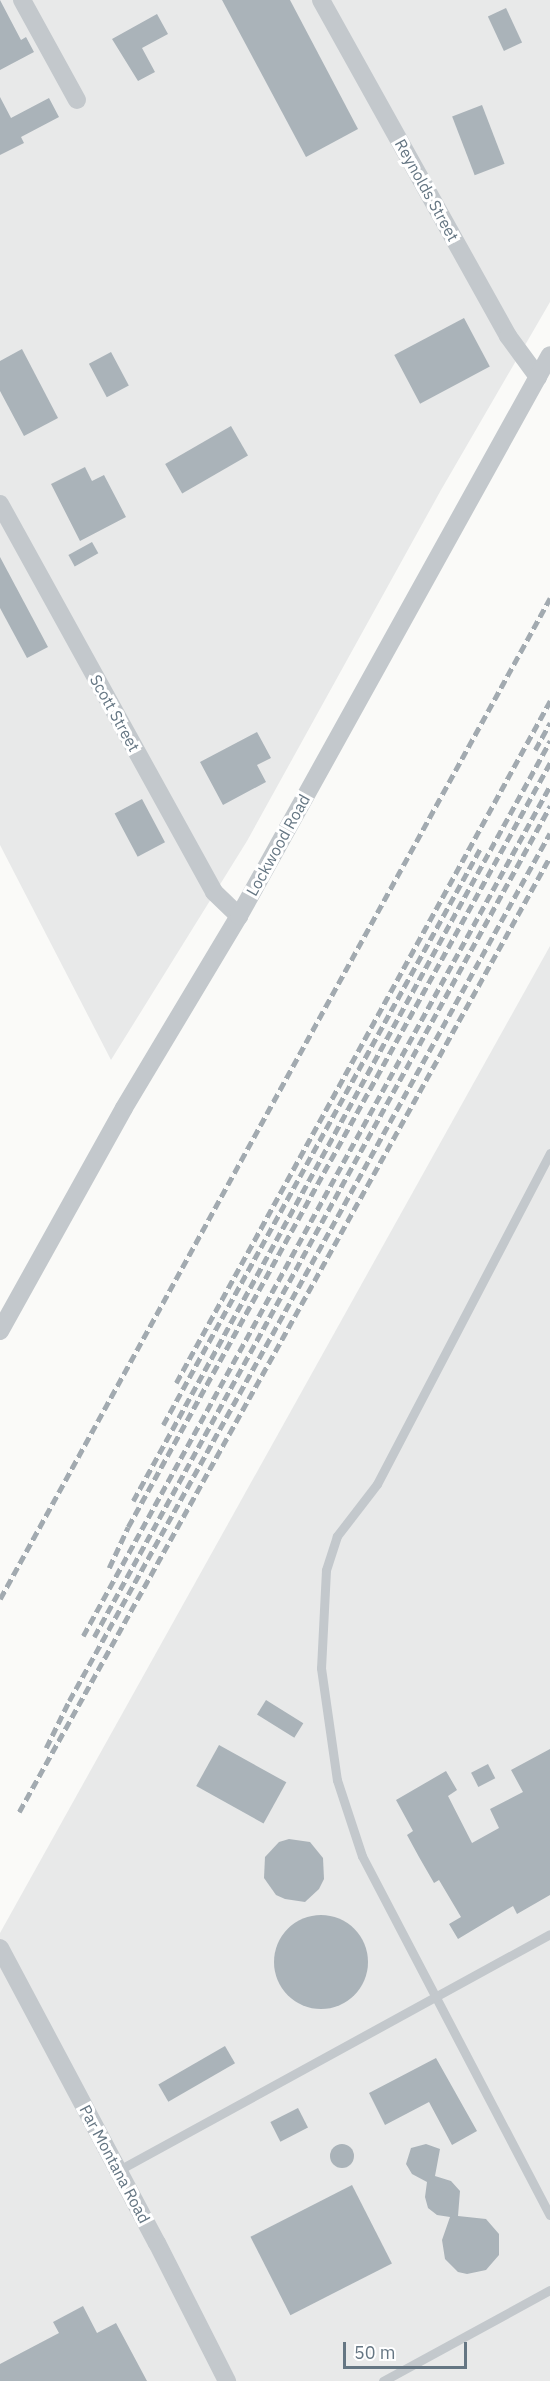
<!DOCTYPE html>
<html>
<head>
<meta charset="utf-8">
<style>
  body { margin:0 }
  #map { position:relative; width:550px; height:2381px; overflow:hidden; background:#fafaf8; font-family:"IBM Plex Sans",sans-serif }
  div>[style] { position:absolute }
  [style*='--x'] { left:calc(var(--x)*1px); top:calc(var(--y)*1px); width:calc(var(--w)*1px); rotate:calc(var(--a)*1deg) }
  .built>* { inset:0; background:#e8e9e9 }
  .building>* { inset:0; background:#aab3b9; transform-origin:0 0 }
  .round { border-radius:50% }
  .service>* { height:9px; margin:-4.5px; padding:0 4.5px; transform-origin:4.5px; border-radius:4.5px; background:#c3c8cc }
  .minor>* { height:18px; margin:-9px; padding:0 9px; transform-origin:9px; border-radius:9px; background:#c3c8cc }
  .rail>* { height:4.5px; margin-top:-2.25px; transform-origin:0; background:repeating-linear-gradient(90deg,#a2aab0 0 9px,transparent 0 13.5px) }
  span { translate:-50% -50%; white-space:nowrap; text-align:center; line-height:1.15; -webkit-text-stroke:6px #fff; paint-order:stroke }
  .street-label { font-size:16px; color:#657683 }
  .scale { position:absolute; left:343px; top:2342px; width:124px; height:27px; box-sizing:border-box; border:3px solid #657683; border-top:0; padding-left:8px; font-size:18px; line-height:21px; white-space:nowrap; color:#657683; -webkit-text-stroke:4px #fff; paint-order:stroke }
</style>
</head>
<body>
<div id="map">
  <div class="built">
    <i style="clip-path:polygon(0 0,550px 0,550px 302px,441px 490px,247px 841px,111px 1060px,0 845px)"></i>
    <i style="clip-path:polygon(550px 946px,550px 2381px,0 2381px,0 1933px)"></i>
  </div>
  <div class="building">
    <i style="clip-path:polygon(0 0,21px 40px,26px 37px,34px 52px,0 70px)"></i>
    <i style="clip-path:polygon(222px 0,290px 0,358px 129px,306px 157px)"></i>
    <i style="left:506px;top:8px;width:38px;height:20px;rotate:65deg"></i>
    <i style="clip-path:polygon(157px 14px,168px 34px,142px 48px,155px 72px,138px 81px,112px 39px)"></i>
    <i style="clip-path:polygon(0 97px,11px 118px,49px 98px,59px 117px,21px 137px,24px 143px,0 155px)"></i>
    <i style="left:482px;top:105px;width:63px;height:32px;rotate:69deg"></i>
    <i style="left:464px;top:318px;width:55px;height:79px;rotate:62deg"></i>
    <i style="clip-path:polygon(22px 349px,58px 418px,24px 436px,0 391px,0 361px)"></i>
    <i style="left:111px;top:352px;width:38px;height:25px;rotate:62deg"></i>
    <i style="left:231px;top:426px;width:34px;height:76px;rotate:60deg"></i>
    <i style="clip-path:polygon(85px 467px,92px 481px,104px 475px,126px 517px,80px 541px,51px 484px)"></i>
    <i style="left:92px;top:542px;width:13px;height:27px;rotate:61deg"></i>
    <i style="clip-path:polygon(0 557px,48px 647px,27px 658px,0 608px)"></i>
    <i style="clip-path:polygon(257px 732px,271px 758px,257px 765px,266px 782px,223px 805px,200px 762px)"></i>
    <i style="left:142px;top:799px;width:49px;height:31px;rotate:62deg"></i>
    <i style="left:266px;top:1700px;width:44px;height:17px;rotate:32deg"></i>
    <i style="left:219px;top:1745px;width:77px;height:47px;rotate:29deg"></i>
    <i style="clip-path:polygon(550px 1749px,550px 1895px,517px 1914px,513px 1906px,458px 1939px,449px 1924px,461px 1917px,439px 1880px,434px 1883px,419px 1857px,407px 1835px,413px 1831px,396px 1800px,446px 1771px,457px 1790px,448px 1796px,472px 1843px,499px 1828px,490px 1809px,523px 1792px,511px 1770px)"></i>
    <i style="left:488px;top:1764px;width:16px;height:19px;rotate:63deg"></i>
    <i style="clip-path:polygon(289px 1839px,310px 1842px,323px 1858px,324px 1879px,319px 1889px,305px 1902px,285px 1899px,276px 1895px,264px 1878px,265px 1857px,279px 1842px)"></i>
    <i class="round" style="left:274px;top:1915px;width:94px;height:94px"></i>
    <i style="left:225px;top:2046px;width:20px;height:77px;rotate:60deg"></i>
    <i style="clip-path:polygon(436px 2058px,477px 2131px,452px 2145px,429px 2102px,385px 2125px,369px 2093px)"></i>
    <i style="left:298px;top:2108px;width:22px;height:31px;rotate:63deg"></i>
    <i class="round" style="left:330px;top:2144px;width:24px;height:24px"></i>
    <i style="clip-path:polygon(426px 2144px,440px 2149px,435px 2176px,451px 2181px,460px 2191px,458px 2216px,486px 2219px,499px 2234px,499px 2255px,486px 2270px,467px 2274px,458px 2272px,445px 2259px,442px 2240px,450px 2217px,437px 2215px,428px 2208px,425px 2197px,427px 2182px,412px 2174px,406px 2164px,411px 2148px)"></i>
    <i style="left:352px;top:2185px;width:88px;height:114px;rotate:63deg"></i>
    <i style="clip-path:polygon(83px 2306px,97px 2333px,116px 2323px,147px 2381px,0 2381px,0 2364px,59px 2333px,53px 2322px)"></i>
  </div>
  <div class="service">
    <i style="--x:550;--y:1153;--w:373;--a:117.6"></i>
    <i style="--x:377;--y:1484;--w:66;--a:127.6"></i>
    <i style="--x:337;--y:1536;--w:36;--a:108"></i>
    <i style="--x:326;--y:1570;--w:98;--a:92.9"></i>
    <i style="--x:321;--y:1668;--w:113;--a:81.9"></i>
    <i style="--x:337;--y:1780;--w:80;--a:71.8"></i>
    <i style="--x:362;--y:1856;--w:405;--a:62.4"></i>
    <i style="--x:119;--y:2170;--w:491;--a:-28.7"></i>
    <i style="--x:383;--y:2381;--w:190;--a:-28.6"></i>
  </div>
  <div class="minor">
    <i style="--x:22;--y:0;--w:114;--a:61.2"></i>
    <i style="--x:321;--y:0;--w:385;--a:60.9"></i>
    <i style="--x:508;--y:336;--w:51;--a:53.8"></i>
    <i style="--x:0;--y:504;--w:443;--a:61.1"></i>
    <i style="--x:214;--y:892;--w:35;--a:44"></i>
    <i style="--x:0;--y:1331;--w:255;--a:-60.9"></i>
    <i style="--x:124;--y:1108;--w:224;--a:-59.1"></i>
    <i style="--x:239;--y:916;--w:641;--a:-61"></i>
    <i style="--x:0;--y:1948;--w:334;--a:62"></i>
    <i style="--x:157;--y:2243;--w:155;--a:63.1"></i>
  </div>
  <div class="rail">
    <i style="--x:535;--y:750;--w:31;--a:-61"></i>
    <i style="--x:176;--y:1383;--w:778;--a:-61.26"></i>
    <i style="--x:163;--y:1425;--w:660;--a:-61.18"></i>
    <i style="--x:133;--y:1501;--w:867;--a:-61.25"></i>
    <i style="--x:109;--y:1568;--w:45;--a:-65.1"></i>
    <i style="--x:128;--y:1527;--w:873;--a:-61.09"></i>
    <i style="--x:0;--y:1599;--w:1142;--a:-61.21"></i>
    <i style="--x:83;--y:1636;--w:970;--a:-61.22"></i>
    <i style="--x:94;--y:1637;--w:948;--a:-61.24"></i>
    <i style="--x:46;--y:1748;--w:52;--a:-63.9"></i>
    <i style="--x:69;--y:1701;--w:992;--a:-61.01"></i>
    <i style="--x:19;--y:1812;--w:1093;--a:-60.93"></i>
  </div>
  <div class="street-label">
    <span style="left:427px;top:190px;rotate:61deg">Reynolds Street</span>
    <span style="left:115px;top:713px;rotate:61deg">Scott Street</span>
    <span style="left:278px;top:845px;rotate:-61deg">Lockwood Road</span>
    <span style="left:115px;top:2164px;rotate:62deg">Par Montana Road</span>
  </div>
  <div class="scale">50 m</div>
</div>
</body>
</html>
